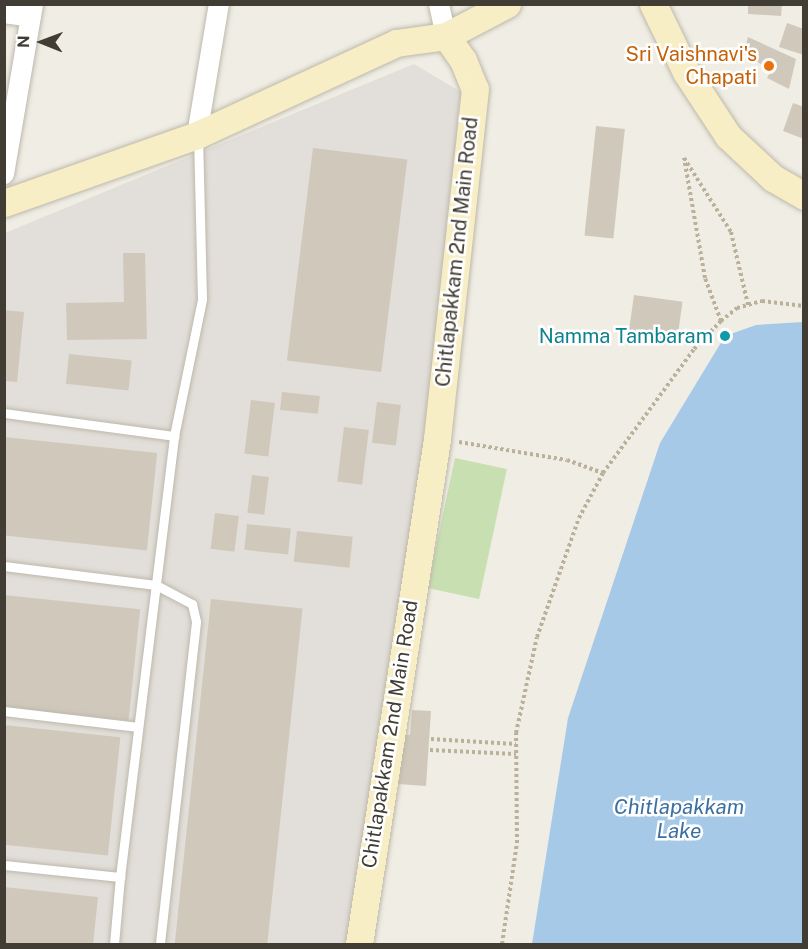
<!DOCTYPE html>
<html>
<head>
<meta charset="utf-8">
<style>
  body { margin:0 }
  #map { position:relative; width:808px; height:949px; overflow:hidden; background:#f0ede4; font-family:"Public Sans",sans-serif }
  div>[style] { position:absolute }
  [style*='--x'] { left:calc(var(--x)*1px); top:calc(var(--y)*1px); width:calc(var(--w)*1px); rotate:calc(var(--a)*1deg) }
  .industrial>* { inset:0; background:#e2ded9 }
  .green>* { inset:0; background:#c8e0b1; transform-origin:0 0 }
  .water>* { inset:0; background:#a6c9e7 }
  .building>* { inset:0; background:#d0c9bb; transform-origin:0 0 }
  .path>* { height:4px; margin-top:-2px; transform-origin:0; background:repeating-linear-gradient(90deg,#bab19b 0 3px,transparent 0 6px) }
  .roads { filter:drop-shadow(0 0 2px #bdb8ab) drop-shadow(0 0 2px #bdb8ab) }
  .lane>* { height:9px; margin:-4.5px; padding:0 4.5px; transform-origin:4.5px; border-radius:4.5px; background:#fff }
  .street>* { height:20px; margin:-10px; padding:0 10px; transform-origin:10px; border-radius:10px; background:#fff }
  .secondary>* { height:27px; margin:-13.5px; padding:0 13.5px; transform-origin:13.5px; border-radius:13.5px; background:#f8eec6 }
  .dots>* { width:16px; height:16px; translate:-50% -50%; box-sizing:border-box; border:3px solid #fff; border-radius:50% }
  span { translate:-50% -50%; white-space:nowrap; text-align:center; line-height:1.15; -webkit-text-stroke:5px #fff; paint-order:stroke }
  .food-label { font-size:20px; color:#c56008 }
  .right { translate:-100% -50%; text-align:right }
  .street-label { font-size:20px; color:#413d35 }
  .culture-label { font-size:20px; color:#0d838f }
  .water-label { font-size:21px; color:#3b70a0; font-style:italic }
  .frame { position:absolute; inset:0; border:6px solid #413d35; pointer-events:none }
  .north { position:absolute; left:12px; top:12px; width:60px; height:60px; -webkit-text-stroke:4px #fff; paint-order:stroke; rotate:271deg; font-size:16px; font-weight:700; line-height:24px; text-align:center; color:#413d35 }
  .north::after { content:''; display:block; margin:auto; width:21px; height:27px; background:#413d35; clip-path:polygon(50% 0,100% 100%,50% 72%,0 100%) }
</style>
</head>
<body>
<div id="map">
  <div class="industrial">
    <i style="clip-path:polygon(414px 64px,461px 92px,475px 89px,350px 944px,5px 944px,5px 233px)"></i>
  </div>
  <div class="green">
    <i style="left:455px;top:458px;width:53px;height:133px;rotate:12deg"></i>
  </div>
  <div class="water">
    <i style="clip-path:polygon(803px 322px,803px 944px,532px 944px,568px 718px,660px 443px,725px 336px,756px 325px)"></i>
  </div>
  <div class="building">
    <i style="clip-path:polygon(748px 4px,782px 4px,781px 16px,748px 14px)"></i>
    <i style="clip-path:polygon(787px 23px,804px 29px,804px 55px,779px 47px)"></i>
    <i style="clip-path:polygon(748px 37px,796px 59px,789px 89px,767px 78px,771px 71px,744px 53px)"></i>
    <i style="clip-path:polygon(793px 103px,804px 107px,804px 139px,783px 131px)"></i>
    <i style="left:596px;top:126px;width:29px;height:110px;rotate:6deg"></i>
    <i style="left:313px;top:148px;width:95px;height:214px;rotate:7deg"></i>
    <i style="clip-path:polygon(123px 253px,145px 253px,147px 339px,67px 340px,66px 303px,124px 302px)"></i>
    <i style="left:634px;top:295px;width:49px;height:44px;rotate:8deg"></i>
    <i style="clip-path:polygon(4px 310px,24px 312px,17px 382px,4px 381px)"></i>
    <i style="left:69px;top:354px;width:63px;height:30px;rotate:6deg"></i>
    <i style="left:282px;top:392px;width:38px;height:18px;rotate:6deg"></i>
    <i style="left:251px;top:400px;width:24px;height:54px;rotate:7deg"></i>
    <i style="left:377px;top:402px;width:24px;height:41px;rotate:7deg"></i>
    <i style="left:344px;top:427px;width:25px;height:55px;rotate:7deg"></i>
    <i style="left:4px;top:437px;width:154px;height:98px;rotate:6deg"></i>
    <i style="left:252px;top:475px;width:17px;height:38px;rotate:7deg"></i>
    <i style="left:215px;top:513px;width:24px;height:36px;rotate:7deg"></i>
    <i style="left:247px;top:524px;width:44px;height:26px;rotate:6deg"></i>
    <i style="left:297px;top:531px;width:56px;height:31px;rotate:6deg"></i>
    <i style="left:4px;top:595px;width:137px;height:112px;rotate:6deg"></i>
    <i style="left:211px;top:599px;width:92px;height:347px;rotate:6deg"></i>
    <i style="clip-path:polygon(412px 710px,431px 711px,426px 786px,398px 784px,401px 734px,410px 735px)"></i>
    <i style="left:4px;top:725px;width:117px;height:119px;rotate:6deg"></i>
    <i style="clip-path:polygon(4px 887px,98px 897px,93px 944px,4px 944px)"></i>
  </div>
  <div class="path">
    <i style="--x:721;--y:321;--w:46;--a:-110.4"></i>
    <i style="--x:705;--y:278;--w:122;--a:-99.9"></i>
    <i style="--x:684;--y:158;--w:88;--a:57.6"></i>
    <i style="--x:731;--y:232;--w:75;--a:76.9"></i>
    <i style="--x:459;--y:442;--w:109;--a:9.5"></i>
    <i style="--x:567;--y:460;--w:38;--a:20"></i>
    <i style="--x:603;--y:473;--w:154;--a:-53.7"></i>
    <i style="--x:694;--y:349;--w:39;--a:-46"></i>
    <i style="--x:721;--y:321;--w:21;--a:-39"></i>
    <i style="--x:737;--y:308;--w:26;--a:-16"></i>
    <i style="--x:762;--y:301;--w:42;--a:6.8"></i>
    <i style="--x:431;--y:739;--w:85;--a:3.4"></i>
    <i style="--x:430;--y:750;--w:86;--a:2.7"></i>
    <i style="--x:502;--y:944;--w:102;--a:-81.6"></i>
    <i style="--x:517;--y:843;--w:110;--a:-90.5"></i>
    <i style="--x:516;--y:733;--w:98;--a:-77.7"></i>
    <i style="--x:537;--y:637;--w:126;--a:-70.6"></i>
    <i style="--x:579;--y:518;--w:51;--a:-61.9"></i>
  </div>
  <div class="roads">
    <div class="lane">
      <i style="--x:4;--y:413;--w:172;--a:7.7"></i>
      <i style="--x:174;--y:436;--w:140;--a:-78.4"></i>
      <i style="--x:202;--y:299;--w:160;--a:-91.4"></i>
      <i style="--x:4;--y:566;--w:153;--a:7.1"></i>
      <i style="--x:156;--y:585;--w:41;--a:27.8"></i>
      <i style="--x:192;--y:604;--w:18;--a:77"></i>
      <i style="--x:196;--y:622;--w:324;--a:96.4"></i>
      <i style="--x:4;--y:711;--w:135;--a:6.8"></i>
      <i style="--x:4;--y:865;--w:117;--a:5.9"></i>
      <i style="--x:120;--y:877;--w:444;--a:-83"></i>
      <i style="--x:114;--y:944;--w:67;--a:-84.9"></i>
    </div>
    <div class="street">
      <i style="--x:439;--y:4;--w:33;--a:78"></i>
      <i style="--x:4;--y:13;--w:27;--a:8"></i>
      <i style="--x:197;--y:135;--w:133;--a:-80.5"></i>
      <i style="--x:4;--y:174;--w:172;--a:-80.3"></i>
    </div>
    <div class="secondary">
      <i style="--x:653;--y:4;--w:76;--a:64.1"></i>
      <i style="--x:686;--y:72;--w:77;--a:56.7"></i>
      <i style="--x:728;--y:136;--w:62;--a:43"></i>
      <i style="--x:773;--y:178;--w:36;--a:30"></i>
      <i style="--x:446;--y:36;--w:69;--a:-27.7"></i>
      <i style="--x:4;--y:203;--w:205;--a:-19.4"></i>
      <i style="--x:197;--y:135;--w:219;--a:-24.8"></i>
      <i style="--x:396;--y:43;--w:50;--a:-8"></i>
      <i style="--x:446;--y:36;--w:29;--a:55"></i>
      <i style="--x:463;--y:60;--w:31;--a:68"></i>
      <i style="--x:475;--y:89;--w:352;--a:96.2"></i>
      <i style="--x:437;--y:439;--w:511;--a:98.78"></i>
    </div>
  </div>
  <div class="dots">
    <i style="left:769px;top:66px;background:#e8710a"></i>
    <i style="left:725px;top:336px;background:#0f9aa8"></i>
  </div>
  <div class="food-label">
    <span class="right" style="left:757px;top:66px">Sri Vaishnavi's<br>Chapati</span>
  </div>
  <div class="street-label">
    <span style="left:457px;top:252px;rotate:-84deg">Chitlapakkam 2nd Main Road</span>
    <span style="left:390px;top:734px;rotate:-81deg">Chitlapakkam 2nd Main Road</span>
  </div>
  <div class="culture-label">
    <span class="right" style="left:713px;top:336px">Namma Tambaram</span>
  </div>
  <div class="water-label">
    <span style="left:679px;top:819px">Chitlapakkam<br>Lake</span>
  </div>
  <div class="frame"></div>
  <div class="north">N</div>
</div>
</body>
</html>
